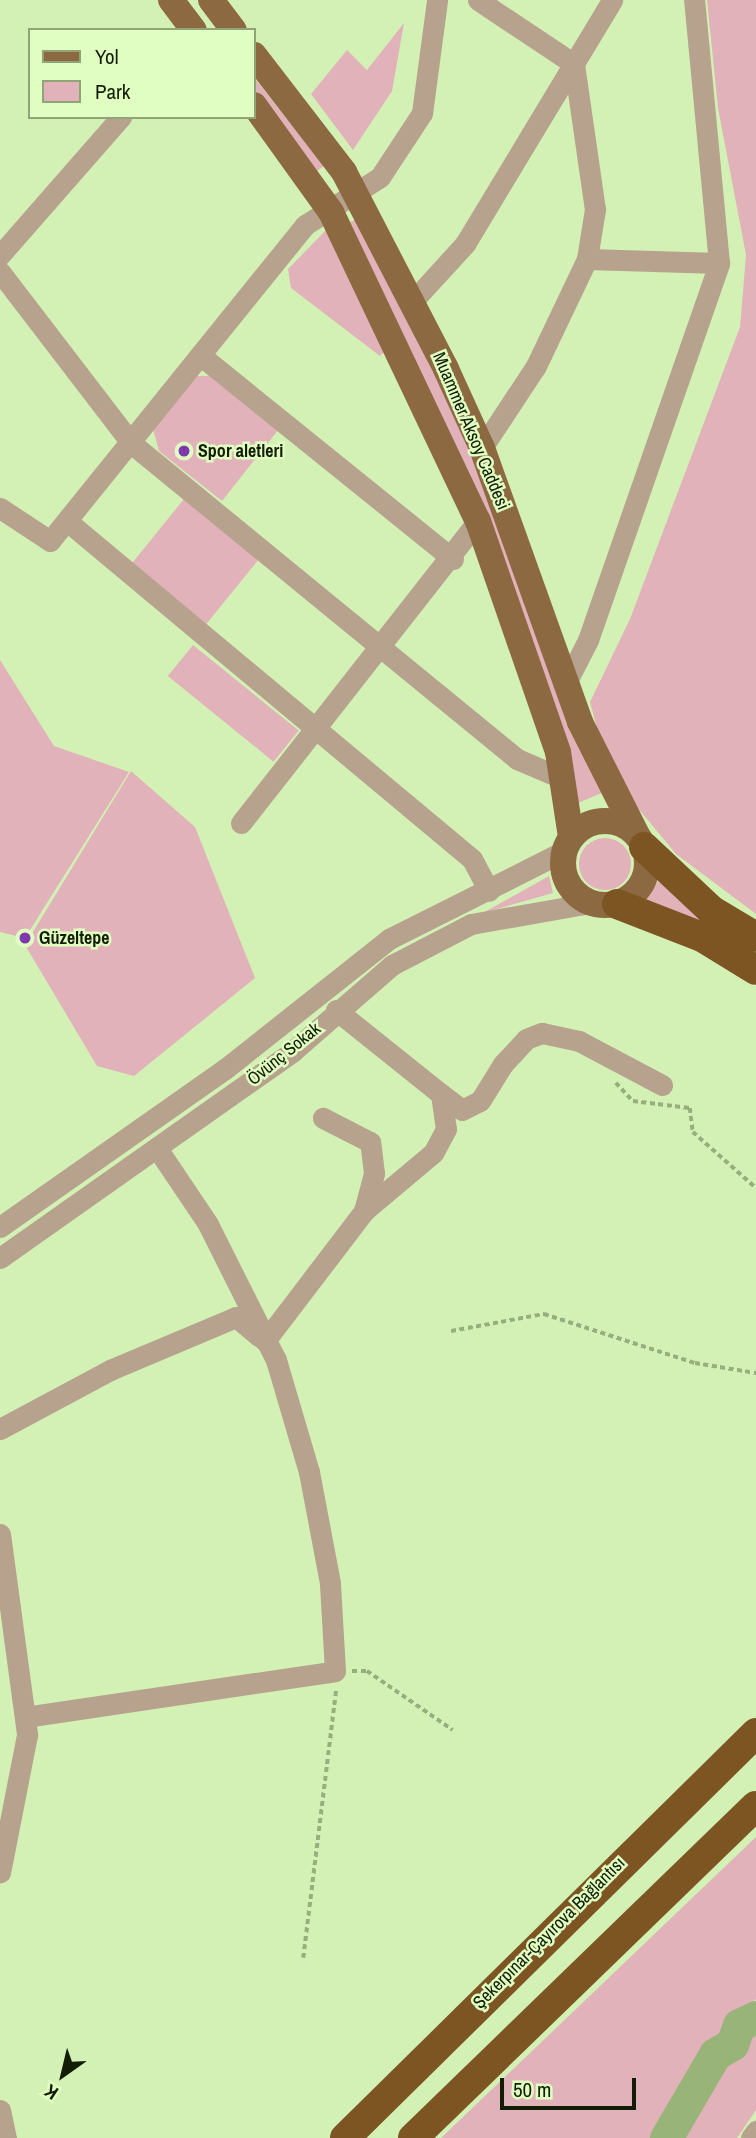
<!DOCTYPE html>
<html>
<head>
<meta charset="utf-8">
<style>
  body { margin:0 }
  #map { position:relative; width:756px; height:2138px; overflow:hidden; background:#d4f1b5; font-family:"Archivo Narrow",sans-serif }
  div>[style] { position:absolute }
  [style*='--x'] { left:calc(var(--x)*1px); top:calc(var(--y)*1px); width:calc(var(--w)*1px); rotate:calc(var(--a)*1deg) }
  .green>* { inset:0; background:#e1b2b9; transform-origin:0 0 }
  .round { border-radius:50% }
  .river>* { height:33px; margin:-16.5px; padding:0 16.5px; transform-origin:16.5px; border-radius:16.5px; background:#98b478 }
  .path>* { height:3.5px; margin-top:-1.75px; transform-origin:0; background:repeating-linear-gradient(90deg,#97ae7e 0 5px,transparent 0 8.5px) }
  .minor>* { height:21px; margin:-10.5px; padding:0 10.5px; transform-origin:10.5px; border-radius:10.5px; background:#b6a28d }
  .major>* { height:26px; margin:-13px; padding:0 13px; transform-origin:13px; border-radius:13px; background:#8d6941 }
  .major>.ring { margin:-13px; padding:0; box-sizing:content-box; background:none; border:26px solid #8d6941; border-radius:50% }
  .highway>* { height:30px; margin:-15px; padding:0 15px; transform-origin:15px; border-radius:15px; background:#7d5523 }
  .dots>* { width:19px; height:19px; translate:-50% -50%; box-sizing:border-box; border:4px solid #e1fec2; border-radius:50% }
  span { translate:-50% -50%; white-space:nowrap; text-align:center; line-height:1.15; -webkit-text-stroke:5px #e1fec2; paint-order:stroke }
  .street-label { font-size:18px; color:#131d06 }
  .poi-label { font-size:18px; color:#131d06; font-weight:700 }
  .left { translate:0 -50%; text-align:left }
  .legend { position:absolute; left:28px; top:28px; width:228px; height:91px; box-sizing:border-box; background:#e1fec2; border:2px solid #8fa477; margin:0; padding:9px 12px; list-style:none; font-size:21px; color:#131d06 }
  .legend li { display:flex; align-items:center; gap:14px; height:35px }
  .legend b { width:35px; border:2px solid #8fa477 }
  .north { position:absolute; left:28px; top:2040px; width:70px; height:70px; -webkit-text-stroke:5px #e1fec2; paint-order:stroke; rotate:214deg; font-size:19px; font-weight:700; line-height:28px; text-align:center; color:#131d06 }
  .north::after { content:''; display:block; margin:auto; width:24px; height:32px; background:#131d06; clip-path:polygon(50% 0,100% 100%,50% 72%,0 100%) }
  .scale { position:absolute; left:500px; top:2078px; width:136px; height:32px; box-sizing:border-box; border:4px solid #131d06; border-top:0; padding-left:9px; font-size:21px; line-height:24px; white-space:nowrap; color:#131d06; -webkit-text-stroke:5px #e1fec2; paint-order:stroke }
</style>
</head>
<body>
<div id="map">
  <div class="green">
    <i style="clip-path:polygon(707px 0,756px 0,756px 914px,676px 854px,632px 801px,600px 740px,590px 702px,630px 619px,740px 327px,746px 255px,718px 108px)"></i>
    <i style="clip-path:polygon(404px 23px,392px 91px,353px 150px,311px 94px,347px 50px,367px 70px)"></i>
    <i style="left:254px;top:77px;width:113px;height:11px;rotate:52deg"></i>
    <i style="clip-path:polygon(358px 219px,461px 429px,576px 740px,602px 793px,578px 803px,485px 508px,350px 222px)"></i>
    <i style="clip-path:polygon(326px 230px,387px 349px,380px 356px,291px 288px,288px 269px)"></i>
    <i style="clip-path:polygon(195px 376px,212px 376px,279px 429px,222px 501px,159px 451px,153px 429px)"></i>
    <i style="left:184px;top:499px;width:96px;height:83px;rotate:39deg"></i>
    <i style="left:193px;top:645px;width:136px;height:40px;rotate:39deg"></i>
    <i style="clip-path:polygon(0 660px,54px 746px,129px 772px,25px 938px,0 932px)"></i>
    <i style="clip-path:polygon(131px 771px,195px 827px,255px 978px,134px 1076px,97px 1066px,25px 945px)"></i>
    <i class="round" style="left:579px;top:838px;width:52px;height:52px"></i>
    <i style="clip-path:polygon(549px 876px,553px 893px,483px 913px)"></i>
    <i style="clip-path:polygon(659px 880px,725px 934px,645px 901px)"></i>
    <i style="clip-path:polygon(756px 1837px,756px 1999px,709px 2049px,659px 2138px,441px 2138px)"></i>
    <i style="clip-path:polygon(756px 2030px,756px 2110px,737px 2138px,676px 2138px,715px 2076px)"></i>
  </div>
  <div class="river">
    <i style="--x:666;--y:2138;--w:97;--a:-59.7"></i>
    <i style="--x:715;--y:2054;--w:20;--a:-30"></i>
    <i style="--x:732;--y:2044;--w:20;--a:-70"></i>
    <i style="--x:739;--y:2025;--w:19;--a:-25"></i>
  </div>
  <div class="path">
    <i style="--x:616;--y:1083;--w:25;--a:47"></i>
    <i style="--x:633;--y:1101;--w:57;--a:7"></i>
    <i style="--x:690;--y:1108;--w:24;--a:83"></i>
    <i style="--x:693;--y:1132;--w:84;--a:41.6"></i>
    <i style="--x:451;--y:1331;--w:95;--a:-10.4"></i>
    <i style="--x:544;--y:1314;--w:159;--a:18"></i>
    <i style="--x:695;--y:1363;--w:62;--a:9.3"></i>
    <i style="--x:352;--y:1671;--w:15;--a:0"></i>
    <i style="--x:367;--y:1671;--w:104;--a:34.5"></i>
    <i style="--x:303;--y:1958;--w:271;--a:-83"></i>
  </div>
  <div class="minor">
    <i style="--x:478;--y:0;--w:115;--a:33.7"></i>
    <i style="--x:574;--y:64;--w:147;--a:81.8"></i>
    <i style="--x:595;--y:209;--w:51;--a:99.1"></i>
    <i style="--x:587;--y:259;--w:119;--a:115.5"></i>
    <i style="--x:536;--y:366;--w:98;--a:123.4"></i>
    <i style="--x:0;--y:255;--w:184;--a:-48.8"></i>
    <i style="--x:587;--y:259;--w:132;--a:1.7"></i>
    <i style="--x:0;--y:272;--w:215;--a:52.5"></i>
    <i style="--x:131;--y:443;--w:499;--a:39.3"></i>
    <i style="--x:517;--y:759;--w:51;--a:23.1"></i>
    <i style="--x:412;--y:302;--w:79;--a:-47.6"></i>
    <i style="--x:465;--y:244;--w:285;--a:-58.9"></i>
    <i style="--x:200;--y:355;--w:325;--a:38.9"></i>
    <i style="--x:0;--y:508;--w:60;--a:33.4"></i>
    <i style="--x:50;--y:541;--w:406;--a:-51.1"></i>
    <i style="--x:305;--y:225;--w:89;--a:-32.6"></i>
    <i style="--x:380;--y:177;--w:77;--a:-56.7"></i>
    <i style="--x:422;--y:113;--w:114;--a:-82.4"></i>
    <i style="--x:67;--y:521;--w:528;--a:39.85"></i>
    <i style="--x:472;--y:859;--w:36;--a:62"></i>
    <i style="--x:566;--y:683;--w:48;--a:-62.9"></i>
    <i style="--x:588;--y:640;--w:399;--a:-70.8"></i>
    <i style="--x:719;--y:263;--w:264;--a:-95.4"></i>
    <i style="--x:241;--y:823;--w:384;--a:-51.9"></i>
    <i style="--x:336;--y:1010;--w:134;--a:38.7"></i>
    <i style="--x:441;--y:1094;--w:35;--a:82"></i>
    <i style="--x:446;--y:1129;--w:27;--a:118"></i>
    <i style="--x:433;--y:1153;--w:90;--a:140"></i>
    <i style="--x:441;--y:1094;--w:26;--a:37"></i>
    <i style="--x:462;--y:1110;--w:20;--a:-27"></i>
    <i style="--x:480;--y:1101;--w:44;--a:-58.1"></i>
    <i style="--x:503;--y:1064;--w:34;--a:-47"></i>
    <i style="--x:526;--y:1039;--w:17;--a:-21"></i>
    <i style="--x:542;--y:1033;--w:38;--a:12"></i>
    <i style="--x:579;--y:1041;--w:94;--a:27.9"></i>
    <i style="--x:0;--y:1227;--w:275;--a:-35.1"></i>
    <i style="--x:225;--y:1069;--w:209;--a:-38.4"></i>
    <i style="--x:389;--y:939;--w:196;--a:-26.7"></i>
    <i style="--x:0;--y:1258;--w:359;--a:-35.2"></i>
    <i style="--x:293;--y:1051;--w:131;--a:-41"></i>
    <i style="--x:392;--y:965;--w:89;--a:-27.4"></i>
    <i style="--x:471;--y:924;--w:121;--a:-10"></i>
    <i style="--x:265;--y:1341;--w:163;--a:-52.7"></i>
    <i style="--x:364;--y:1211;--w:39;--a:-75"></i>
    <i style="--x:374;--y:1173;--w:31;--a:-97"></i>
    <i style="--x:370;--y:1142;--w:53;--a:-152.9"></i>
    <i style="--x:0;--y:1429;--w:125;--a:-28.2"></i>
    <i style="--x:110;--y:1370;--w:137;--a:-22.8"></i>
    <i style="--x:236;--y:1317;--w:30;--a:40"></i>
    <i style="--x:0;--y:1534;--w:203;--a:82.3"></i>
    <i style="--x:27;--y:1735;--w:140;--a:101.1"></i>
    <i style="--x:25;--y:1717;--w:313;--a:-8.4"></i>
    <i style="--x:335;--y:1671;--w:88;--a:-93.3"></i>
    <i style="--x:330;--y:1583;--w:113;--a:-100.7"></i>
    <i style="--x:309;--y:1472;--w:117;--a:-106.4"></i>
    <i style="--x:276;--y:1360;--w:152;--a:-116.6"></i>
    <i style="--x:208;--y:1224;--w:92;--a:-123.9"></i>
    <i style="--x:0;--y:2110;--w:29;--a:78"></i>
    <i style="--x:751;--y:2138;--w:9;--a:-54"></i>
  </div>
  <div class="major">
    <i style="--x:171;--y:0;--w:38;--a:53"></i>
    <i style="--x:211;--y:0;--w:38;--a:53"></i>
    <i style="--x:254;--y:55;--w:148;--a:52.4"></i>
    <i style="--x:344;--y:172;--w:222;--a:62.6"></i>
    <i style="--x:446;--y:369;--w:87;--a:65.5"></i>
    <i style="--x:482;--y:448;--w:291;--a:70.3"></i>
    <i style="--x:580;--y:722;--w:127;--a:63.2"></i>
    <i style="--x:254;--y:105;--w:132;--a:54.3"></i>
    <i style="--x:331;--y:212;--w:342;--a:64.6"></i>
    <i style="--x:478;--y:521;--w:244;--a:70.9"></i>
    <i style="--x:558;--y:752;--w:86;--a:81.3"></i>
    <i class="ring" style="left:563px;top:821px;width:58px;height:58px"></i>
  </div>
  <div class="highway">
    <i style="--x:644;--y:847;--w:92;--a:43.2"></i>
    <i style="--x:711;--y:910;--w:52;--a:31"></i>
    <i style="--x:617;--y:904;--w:91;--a:21.2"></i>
    <i style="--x:702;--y:937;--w:63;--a:31.4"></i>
    <i style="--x:345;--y:2138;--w:577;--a:-44.58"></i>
    <i style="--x:413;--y:2138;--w:477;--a:-44.1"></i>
  </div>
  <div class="dots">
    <i style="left:184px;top:451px;background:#7e39ac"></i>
    <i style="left:25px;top:938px;background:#7e39ac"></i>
  </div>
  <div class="street-label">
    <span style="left:471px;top:431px;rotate:67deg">Muammer Aksoy Caddesi</span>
    <span style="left:284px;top:1054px;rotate:-39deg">Övünç Sokak</span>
    <span style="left:549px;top:1933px;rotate:-45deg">Şekerpınar-Çayırova Bağlantısı</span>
  </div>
  <div class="poi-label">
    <span class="left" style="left:198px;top:451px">Spor aletleri</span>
    <span class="left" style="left:39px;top:938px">Güzeltepe</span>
  </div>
  <ul class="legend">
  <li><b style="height:9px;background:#8d6941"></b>Yol</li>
  <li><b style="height:19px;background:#e1b2b9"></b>Park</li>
  </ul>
  <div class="north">K</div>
  <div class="scale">50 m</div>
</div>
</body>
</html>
